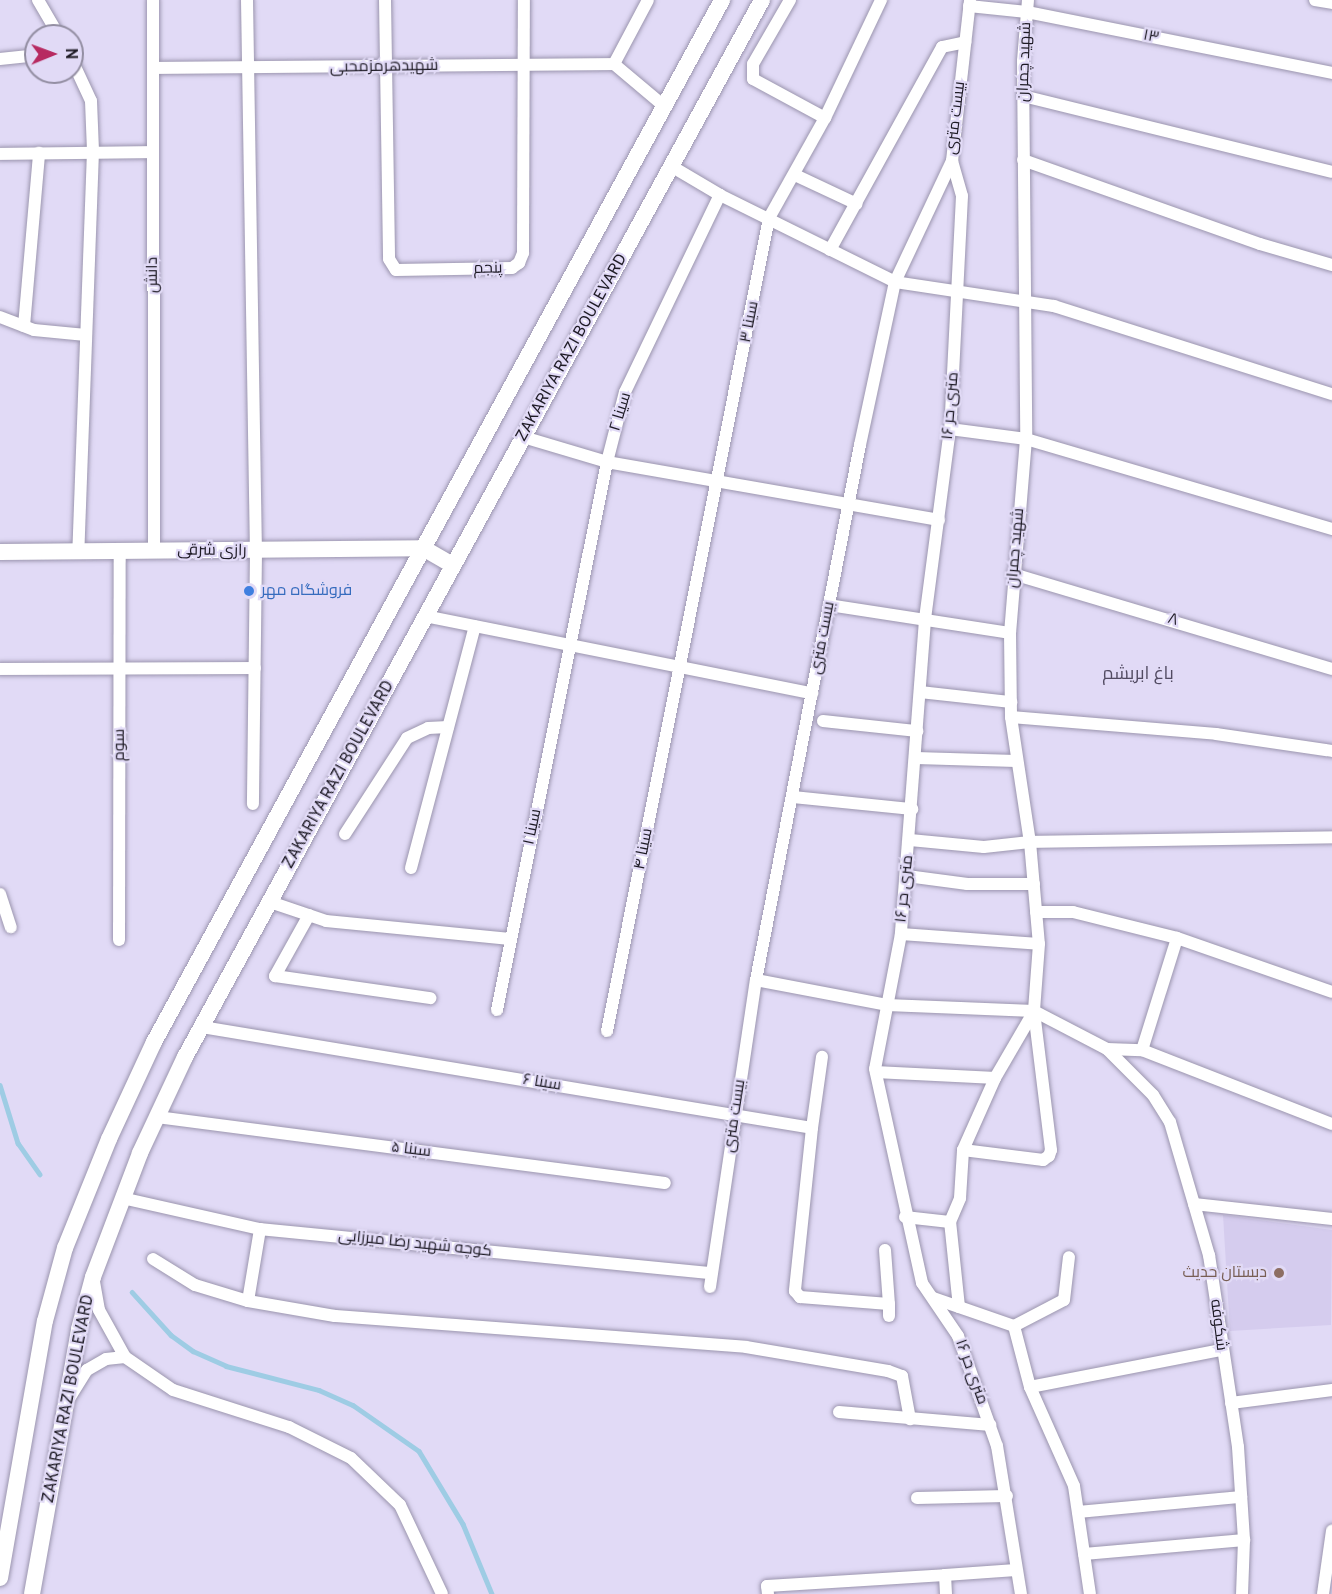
<!DOCTYPE html>
<html>
<head>
<meta charset="utf-8">
<style>
  body { margin:0 }
  #map { position:relative; width:1332px; height:1594px; overflow:hidden; background:#e1daf6; font-family:Overpass,Cairo,sans-serif }
  div>[style] { position:absolute }
  [style*='--x'] { left:calc(var(--x)*1px); top:calc(var(--y)*1px); width:calc(var(--w)*1px); rotate:calc(var(--a)*1deg) }
  .built>* { inset:0; background:#d5ccee }
  .stream>* { height:4.5px; margin:-2.25px; padding:0 2.25px; transform-origin:2.25px; border-radius:2.25px; background:#9ecce4 }
  .roads { filter:drop-shadow(0 0 2px #9b95ae) drop-shadow(0 0 2px #9b95ae) }
  .street>* { height:12px; margin:-6px; padding:0 6px; transform-origin:6px; border-radius:6px; background:#fff }
  .secondary>* { height:16px; margin:-8px; padding:0 8px; transform-origin:8px; border-radius:8px; background:#fff }
  .dots>* { width:16px; height:16px; translate:-50% -50%; box-sizing:border-box; border:3px solid #e1daf6; border-radius:50% }
  span { translate:-50% -50%; white-space:nowrap; text-align:center; line-height:1.15; -webkit-text-stroke:4.5px #e1daf6; paint-order:stroke }
  .street-label { font-size:16px; color:#1e1b25 }
  .shop-label { font-size:16px; color:#366cbe }
  .left { translate:0 -50%; text-align:left }
  .education-label { font-size:16px; color:#785e54 }
  .right { translate:-100% -50%; text-align:right }
  .neighbourhood-label { font-size:18px; color:#524b62 }
  .north { position:absolute; left:24px; top:24px; width:60px; height:60px; box-sizing:border-box; background:#e1daf6; border:2px solid #938ea2; border-radius:50%; rotate:89deg; font-size:16px; font-weight:700; line-height:24px; text-align:center; color:#1e1b25 }
  .north::after { content:''; display:block; margin:auto; width:21px; height:27px; background:#b72a61; clip-path:polygon(50% 0,100% 100%,50% 72%,0 100%) }
</style>
</head>
<body>
<div id="map">
  <div class="built">
    <i style="clip-path:polygon(1223px 1215px,1332px 1230px,1331px 1325px,1230px 1331px)"></i>
  </div>
  <div class="stream">
    <i style="--x:0;--y:1085;--w:61;--a:72.8"></i>
    <i style="--x:18;--y:1143;--w:38;--a:55"></i>
    <i style="--x:132;--y:1292;--w:58;--a:47.8"></i>
    <i style="--x:171;--y:1335;--w:27;--a:36"></i>
    <i style="--x:193;--y:1351;--w:36;--a:24"></i>
    <i style="--x:226;--y:1366;--w:96;--a:14.5"></i>
    <i style="--x:319;--y:1390;--w:37;--a:24"></i>
    <i style="--x:353;--y:1405;--w:80;--a:34.9"></i>
    <i style="--x:419;--y:1451;--w:85;--a:58.9"></i>
    <i style="--x:463;--y:1524;--w:76;--a:67.5"></i>
  </div>
  <div class="roads">
    <div class="street">
      <i style="--x:38;--y:0;--w:42;--a:59.7"></i>
      <i style="--x:153;--y:0;--w:551;--a:89.9"></i>
      <i style="--x:247;--y:0;--w:552;--a:89.07"></i>
      <i style="--x:256;--y:552;--w:252;--a:90.7"></i>
      <i style="--x:385;--y:0;--w:259;--a:89.1"></i>
      <i style="--x:389;--y:259;--w:13;--a:58"></i>
      <i style="--x:396;--y:270;--w:116;--a:-1"></i>
      <i style="--x:512;--y:268;--w:9;--a:-36"></i>
      <i style="--x:519;--y:263;--w:11;--a:-68"></i>
      <i style="--x:523;--y:253;--w:253;--a:-89.8"></i>
      <i style="--x:790;--y:0;--w:74;--a:120"></i>
      <i style="--x:753;--y:64;--w:15;--a:90"></i>
      <i style="--x:753;--y:79;--w:82;--a:28.4"></i>
      <i style="--x:1028;--y:0;--w:61;--a:94.7"></i>
      <i style="--x:1023;--y:61;--w:378;--a:89.5"></i>
      <i style="--x:1026;--y:439;--w:195;--a:94.7"></i>
      <i style="--x:1010;--y:633;--w:84;--a:89.3"></i>
      <i style="--x:1011;--y:717;--w:126;--a:81.4"></i>
      <i style="--x:1030;--y:842;--w:102;--a:85"></i>
      <i style="--x:1039;--y:944;--w:67;--a:94.3"></i>
      <i style="--x:1034;--y:1011;--w:82;--a:27.5"></i>
      <i style="--x:1107;--y:1049;--w:65;--a:45"></i>
      <i style="--x:1153;--y:1095;--w:32;--a:58"></i>
      <i style="--x:1170;--y:1122;--w:139;--a:73.7"></i>
      <i style="--x:1209;--y:1255;--w:194;--a:81.4"></i>
      <i style="--x:1238;--y:1447;--w:93;--a:86.3"></i>
      <i style="--x:1244;--y:1540;--w:54;--a:92.1"></i>
      <i style="--x:1315;--y:0;--w:17;--a:10"></i>
      <i style="--x:969;--y:6;--w:58;--a:5.9"></i>
      <i style="--x:1027;--y:12;--w:311;--a:11.3"></i>
      <i style="--x:0;--y:59;--w:36;--a:-6"></i>
      <i style="--x:72;--y:60;--w:45;--a:65.1"></i>
      <i style="--x:91;--y:101;--w:50;--a:87.7"></i>
      <i style="--x:93;--y:151;--w:400;--a:92.1"></i>
      <i style="--x:614;--y:64;--w:72;--a:-62"></i>
      <i style="--x:614;--y:64;--w:65;--a:40"></i>
      <i style="--x:154;--y:68;--w:460;--a:-0.5"></i>
      <i style="--x:1023;--y:96;--w:318;--a:13.8"></i>
      <i style="--x:0;--y:154;--w:153;--a:-0.7"></i>
      <i style="--x:1023;--y:160;--w:251;--a:19.5"></i>
      <i style="--x:1260;--y:244;--w:75;--a:16.3"></i>
      <i style="--x:952;--y:161;--w:36;--a:74"></i>
      <i style="--x:962;--y:196;--w:233;--a:92.9"></i>
      <i style="--x:950;--y:429;--w:193;--a:97.5"></i>
      <i style="--x:925;--y:620;--w:315;--a:94.4"></i>
      <i style="--x:901;--y:934;--w:137;--a:100.9"></i>
      <i style="--x:875;--y:1069;--w:219;--a:77.6"></i>
      <i style="--x:922;--y:1283;--w:64;--a:55.8"></i>
      <i style="--x:958;--y:1336;--w:117;--a:70.5"></i>
      <i style="--x:997;--y:1446;--w:150;--a:80.8"></i>
      <i style="--x:671;--y:166;--w:57;--a:30.6"></i>
      <i style="--x:720;--y:195;--w:195;--a:26.4"></i>
      <i style="--x:895;--y:282;--w:161;--a:8.6"></i>
      <i style="--x:1054;--y:306;--w:292;--a:17.6"></i>
      <i style="--x:795;--y:175;--w:68;--a:25.1"></i>
      <i style="--x:830;--y:250;--w:232;--a:-61.1"></i>
      <i style="--x:942;--y:47;--w:24;--a:-12"></i>
      <i style="--x:0;--y:317;--w:36;--a:21"></i>
      <i style="--x:34;--y:330;--w:52;--a:5.5"></i>
      <i style="--x:24;--y:326;--w:174;--a:-85"></i>
      <i style="--x:950;--y:429;--w:77;--a:7.5"></i>
      <i style="--x:1026;--y:439;--w:319;--a:16.4"></i>
      <i style="--x:523;--y:437;--w:88;--a:16.6"></i>
      <i style="--x:607;--y:462;--w:337;--a:9.9"></i>
      <i style="--x:1013;--y:574;--w:333;--a:16.6"></i>
      <i style="--x:829;--y:605;--w:183;--a:8.8"></i>
      <i style="--x:425;--y:616;--w:395;--a:11.3"></i>
      <i style="--x:0;--y:669;--w:255;--a:-0.2"></i>
      <i style="--x:920;--y:692;--w:92;--a:6.3"></i>
      <i style="--x:1011;--y:717;--w:206;--a:4.7"></i>
      <i style="--x:1216;--y:734;--w:117;--a:8.3"></i>
      <i style="--x:823;--y:721;--w:95;--a:6.1"></i>
      <i style="--x:916;--y:758;--w:100;--a:1.7"></i>
      <i style="--x:793;--y:797;--w:120;--a:5.8"></i>
      <i style="--x:345;--y:834;--w:114;--a:-57.1"></i>
      <i style="--x:407;--y:738;--w:23;--a:-25"></i>
      <i style="--x:428;--y:728;--w:20;--a:-3"></i>
      <i style="--x:910;--y:840;--w:74;--a:5.4"></i>
      <i style="--x:984;--y:847;--w:46;--a:-6.2"></i>
      <i style="--x:1030;--y:842;--w:302;--a:-0.9"></i>
      <i style="--x:411;--y:868;--w:250;--a:-75.2"></i>
      <i style="--x:907;--y:876;--w:61;--a:7.6"></i>
      <i style="--x:967;--y:884;--w:67;--a:0"></i>
      <i style="--x:0;--y:894;--w:35;--a:72"></i>
      <i style="--x:270;--y:902;--w:59;--a:18.7"></i>
      <i style="--x:326;--y:921;--w:185;--a:5.6"></i>
      <i style="--x:1036;--y:912;--w:37;--a:0"></i>
      <i style="--x:1073;--y:912;--w:107;--a:14"></i>
      <i style="--x:1177;--y:938;--w:164;--a:19.2"></i>
      <i style="--x:309;--y:915;--w:70;--a:119.1"></i>
      <i style="--x:275;--y:976;--w:157;--a:8.1"></i>
      <i style="--x:901;--y:934;--w:138;--a:4.1"></i>
      <i style="--x:119;--y:940;--w:389;--a:-89.9"></i>
      <i style="--x:756;--y:980;--w:133;--a:10.8"></i>
      <i style="--x:887;--y:1005;--w:147;--a:2.3"></i>
      <i style="--x:497;--y:1010;--w:559;--a:-78.65"></i>
      <i style="--x:607;--y:462;--w:72;--a:-75.6"></i>
      <i style="--x:625;--y:392;--w:219;--a:-64.3"></i>
      <i style="--x:202;--y:1027;--w:618;--a:9.4"></i>
      <i style="--x:812;--y:1128;--w:72;--a:-82"></i>
      <i style="--x:607;--y:1031;--w:829;--a:-78.73"></i>
      <i style="--x:769;--y:218;--w:115;--a:-60.8"></i>
      <i style="--x:825;--y:118;--w:131;--a:-64.6"></i>
      <i style="--x:1107;--y:1049;--w:35;--a:2"></i>
      <i style="--x:1142;--y:1050;--w:204;--a:21.3"></i>
      <i style="--x:1142;--y:1050;--w:117;--a:-72.6"></i>
      <i style="--x:876;--y:1072;--w:119;--a:2.9"></i>
      <i style="--x:157;--y:1117;--w:512;--a:7.4"></i>
      <i style="--x:812;--y:1128;--w:164;--a:96"></i>
      <i style="--x:795;--y:1291;--w:8;--a:50"></i>
      <i style="--x:800;--y:1297;--w:89;--a:4.5"></i>
      <i style="--x:889;--y:1304;--w:12;--a:90"></i>
      <i style="--x:963;--y:1150;--w:81;--a:7.1"></i>
      <i style="--x:1043;--y:1160;--w:7;--a:-34"></i>
      <i style="--x:1049;--y:1156;--w:6;--a:-72"></i>
      <i style="--x:1051;--y:1150;--w:140;--a:-97"></i>
      <i style="--x:122;--y:1198;--w:141;--a:12.7"></i>
      <i style="--x:260;--y:1229;--w:453;--a:5.6"></i>
      <i style="--x:1194;--y:1204;--w:139;--a:6.2"></i>
      <i style="--x:905;--y:1217;--w:45;--a:6.3"></i>
      <i style="--x:885;--y:1250;--w:54;--a:85.8"></i>
      <i style="--x:153;--y:1259;--w:49;--a:31.8"></i>
      <i style="--x:195;--y:1285;--w:55;--a:16.8"></i>
      <i style="--x:248;--y:1301;--w:88;--a:9.8"></i>
      <i style="--x:335;--y:1316;--w:412;--a:4.3"></i>
      <i style="--x:746;--y:1347;--w:144;--a:9.6"></i>
      <i style="--x:888;--y:1371;--w:15;--a:20"></i>
      <i style="--x:902;--y:1376;--w:44;--a:79.5"></i>
      <i style="--x:710;--y:1287;--w:310;--a:-81.5"></i>
      <i style="--x:756;--y:980;--w:545;--a:-79"></i>
      <i style="--x:860;--y:445;--w:167;--a:-77.9"></i>
      <i style="--x:895;--y:282;--w:134;--a:-64.8"></i>
      <i style="--x:952;--y:161;--w:162;--a:-83.6"></i>
      <i style="--x:933;--y:1298;--w:86;--a:19.1"></i>
      <i style="--x:1014;--y:1326;--w:63;--a:75.3"></i>
      <i style="--x:1030;--y:1387;--w:108;--a:66"></i>
      <i style="--x:1074;--y:1486;--w:109;--a:81.6"></i>
      <i style="--x:248;--y:1301;--w:73;--a:-80.5"></i>
      <i style="--x:959;--y:1307;--w:85;--a:-96"></i>
      <i style="--x:950;--y:1222;--w:26;--a:-67"></i>
      <i style="--x:960;--y:1198;--w:48;--a:-86.4"></i>
      <i style="--x:963;--y:1150;--w:79;--a:-66"></i>
      <i style="--x:995;--y:1078;--w:78;--a:-59.8"></i>
      <i style="--x:1014;--y:1326;--w:56;--a:-27.5"></i>
      <i style="--x:1064;--y:1300;--w:43;--a:-83.4"></i>
      <i style="--x:125;--y:1357;--w:58;--a:34.5"></i>
      <i style="--x:173;--y:1390;--w:122;--a:17.7"></i>
      <i style="--x:289;--y:1427;--w:69;--a:26.6"></i>
      <i style="--x:351;--y:1458;--w:68;--a:43.8"></i>
      <i style="--x:400;--y:1505;--w:98;--a:64.7"></i>
      <i style="--x:1030;--y:1387;--w:195;--a:-11"></i>
      <i style="--x:70;--y:1397;--w:32;--a:-58"></i>
      <i style="--x:87;--y:1370;--w:22;--a:-30"></i>
      <i style="--x:106;--y:1359;--w:19;--a:-6"></i>
      <i style="--x:125;--y:1357;--w:54;--a:-119"></i>
      <i style="--x:99;--y:1310;--w:29;--a:-100"></i>
      <i style="--x:1231;--y:1403;--w:102;--a:-7.3"></i>
      <i style="--x:839;--y:1412;--w:152;--a:4.9"></i>
      <i style="--x:917;--y:1498;--w:90;--a:-1.3"></i>
      <i style="--x:1078;--y:1512;--w:164;--a:-5.3"></i>
      <i style="--x:1084;--y:1554;--w:161;--a:-5"></i>
      <i style="--x:768;--y:1594;--w:8;--a:-97"></i>
      <i style="--x:767;--y:1586;--w:178;--a:-3.5"></i>
      <i style="--x:946;--y:1594;--w:19;--a:-93"></i>
      <i style="--x:945;--y:1575;--w:71;--a:-4"></i>
      <i style="--x:1323;--y:1594;--w:64;--a:-81.9"></i>
    </div>
    <div class="secondary">
      <i style="--x:0;--y:552;--w:423;--a:-0.5"></i>
      <i style="--x:423;--y:548;--w:34;--a:30"></i>
      <i style="--x:0;--y:1578;--w:261;--a:-80.1"></i>
      <i style="--x:45;--y:1321;--w:76;--a:-74.7"></i>
      <i style="--x:65;--y:1248;--w:118;--a:-68"></i>
      <i style="--x:109;--y:1139;--w:107;--a:-65.1"></i>
      <i style="--x:154;--y:1042;--w:1187;--a:-61.4"></i>
      <i style="--x:32;--y:1594;--w:269;--a:-79.9"></i>
      <i style="--x:79;--y:1329;--w:54;--a:-74.9"></i>
      <i style="--x:93;--y:1277;--w:133;--a:-69.2"></i>
      <i style="--x:140;--y:1153;--w:106;--a:-64.9"></i>
      <i style="--x:185;--y:1057;--w:1204;--a:-61.37"></i>
    </div>
  </div>
  <div class="dots">
    <i style="left:249px;top:591px;background:#3f7fe0"></i>
    <i style="left:1279px;top:1273px;background:#8d6e63"></i>
  </div>
  <div class="street-label">
    <span style="left:1151px;top:37px;rotate:11deg">۱۳</span>
    <span style="left:1025px;top:62px;rotate:-88deg">شهید چمران</span>
    <span style="left:384px;top:67px;rotate:-1deg">شهیدهرمزمحبی</span>
    <span style="left:956px;top:118px;rotate:-83deg">بیست متری</span>
    <span style="left:488px;top:269px;rotate:-1deg">پنجم</span>
    <span style="left:153px;top:275px;rotate:-90deg">دانش</span>
    <span style="left:750px;top:322px;rotate:-79deg">سینا ۳</span>
    <span style="left:572px;top:348px;rotate:-61deg">ZAKARIYA RAZI BOULEVARD</span>
    <span style="left:951px;top:406px;rotate:-85deg">۱۶ متری حر</span>
    <span style="left:621px;top:412px;rotate:-73deg">سینا ۲</span>
    <span style="left:1016px;top:548px;rotate:-85deg">شهید چمران</span>
    <span style="left:212px;top:551px;rotate:1deg">رازی شرقی</span>
    <span style="left:1173px;top:620px;rotate:17deg">۸</span>
    <span style="left:823px;top:638px;rotate:-79deg">بیست متری</span>
    <span style="left:120px;top:745px;rotate:-90deg">سوم</span>
    <span style="left:339px;top:775px;rotate:-61deg">ZAKARIYA RAZI BOULEVARD</span>
    <span style="left:533px;top:827px;rotate:-78deg">۱ سینا</span>
    <span style="left:644px;top:849px;rotate:-79deg">سینا ۴</span>
    <span style="left:905px;top:889px;rotate:-84deg">۱۶ متری حر</span>
    <span style="left:542px;top:1083px;rotate:9deg">سینا ۶</span>
    <span style="left:735px;top:1116px;rotate:-81deg">بیست متری</span>
    <span style="left:411px;top:1150px;rotate:7deg">سینا ۵</span>
    <span style="left:415px;top:1244px;rotate:6deg">کوچه شهید رضا میرزایی</span>
    <span style="left:1218px;top:1325px;rotate:83deg">شکوفه</span>
    <span style="left:971px;top:1372px;rotate:70deg">۱۶ متری حر</span>
    <span style="left:69px;top:1399px;rotate:-79deg">ZAKARIYA RAZI BOULEVARD</span>
  </div>
  <div class="shop-label">
    <span class="left" style="left:261px;top:591px">فروشگاه مهر</span>
  </div>
  <div class="education-label">
    <span class="right" style="left:1267px;top:1273px">دبستان حدیث</span>
  </div>
  <div class="neighbourhood-label">
    <span style="left:1138px;top:675px">باغ ابریشم</span>
  </div>
  <div class="north">N</div>
</div>
</body>
</html>
